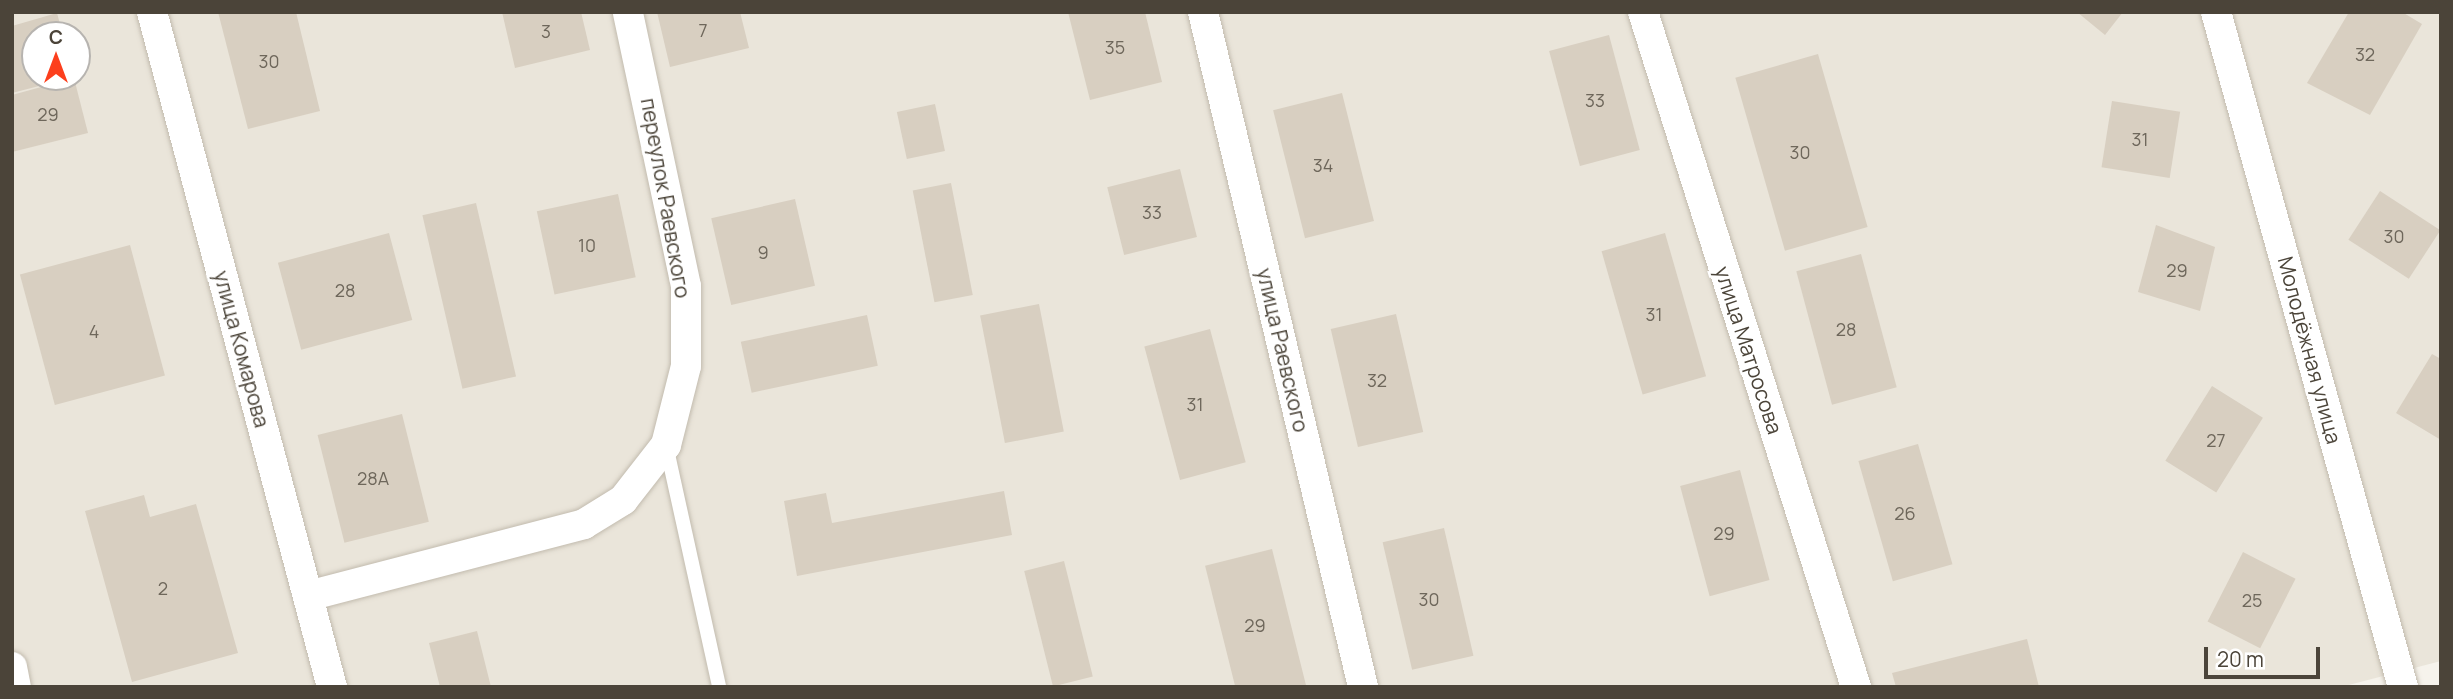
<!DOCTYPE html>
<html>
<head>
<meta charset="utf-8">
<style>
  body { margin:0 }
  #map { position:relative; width:2453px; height:699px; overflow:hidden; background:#f6f3ec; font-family:Manrope,sans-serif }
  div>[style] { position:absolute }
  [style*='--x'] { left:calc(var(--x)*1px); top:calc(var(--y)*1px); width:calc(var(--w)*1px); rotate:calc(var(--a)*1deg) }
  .residential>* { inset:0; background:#eae5da }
  .building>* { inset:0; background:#d8cfc1; transform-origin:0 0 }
  .roads { filter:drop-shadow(0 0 2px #c2bbae) drop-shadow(0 0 2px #c2bbae) }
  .service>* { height:14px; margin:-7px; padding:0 7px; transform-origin:7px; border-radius:7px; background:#fff }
  .minor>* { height:30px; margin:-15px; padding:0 15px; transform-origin:15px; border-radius:15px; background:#fff }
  span { translate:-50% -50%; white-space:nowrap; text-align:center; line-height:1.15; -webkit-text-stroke:5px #fff; paint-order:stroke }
  .number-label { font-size:18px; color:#6e675b }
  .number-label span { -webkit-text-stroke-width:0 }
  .street-label { font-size:21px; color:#4b4439 }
  .frame { position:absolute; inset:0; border:14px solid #4b4439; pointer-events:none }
  .north { position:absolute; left:21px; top:21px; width:70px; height:70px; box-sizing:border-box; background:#fff; border:2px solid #b7b4b0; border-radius:50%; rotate:0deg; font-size:19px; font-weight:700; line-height:28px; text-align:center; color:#4b4439 }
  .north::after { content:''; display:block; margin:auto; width:24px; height:32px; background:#fc3f1d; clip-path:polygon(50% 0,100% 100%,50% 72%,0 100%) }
  .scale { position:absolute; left:2204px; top:647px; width:116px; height:32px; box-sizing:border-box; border:4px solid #4b4439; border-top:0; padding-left:9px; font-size:21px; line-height:24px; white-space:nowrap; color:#4b4439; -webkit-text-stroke:5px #fff; paint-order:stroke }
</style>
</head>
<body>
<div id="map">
  <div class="residential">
    <i style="clip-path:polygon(evenodd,12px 12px,2441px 12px,2441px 661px,2341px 687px,12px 687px,12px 12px,35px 35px,77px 35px,77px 77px,35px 77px,35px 35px)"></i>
  </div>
  <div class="building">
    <i style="clip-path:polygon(218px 12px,296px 12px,320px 111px,248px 129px)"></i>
    <i style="clip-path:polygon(502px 12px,581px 12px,590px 50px,515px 68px)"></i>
    <i style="clip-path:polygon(657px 12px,740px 12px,749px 48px,670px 67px)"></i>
    <i style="clip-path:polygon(1068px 12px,1145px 12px,1162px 82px,1090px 100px)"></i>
    <i style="clip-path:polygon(2077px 12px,2123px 12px,2105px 35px)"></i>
    <i style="clip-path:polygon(2349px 12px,2402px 12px,2422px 24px,2370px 115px,2307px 83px)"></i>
    <i style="clip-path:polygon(57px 13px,63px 35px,35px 35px,35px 77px,70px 78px,12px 93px,12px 26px)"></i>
    <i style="left:1609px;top:35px;width:119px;height:62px;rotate:75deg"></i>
    <i style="left:1818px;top:54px;width:180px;height:86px;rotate:74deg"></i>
    <i style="clip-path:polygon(74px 78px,88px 133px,12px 152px,12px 95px)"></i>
    <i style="left:1342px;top:93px;width:132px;height:71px;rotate:76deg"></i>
    <i style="left:2112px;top:101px;width:69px;height:67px;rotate:9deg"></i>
    <i style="left:935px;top:104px;width:48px;height:39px;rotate:78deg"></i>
    <i style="left:1180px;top:169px;width:70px;height:75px;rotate:76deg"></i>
    <i style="left:951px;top:183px;width:114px;height:39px;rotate:79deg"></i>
    <i style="left:2380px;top:191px;width:72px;height:58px;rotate:33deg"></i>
    <i style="left:618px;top:194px;width:85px;height:83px;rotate:78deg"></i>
    <i style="left:795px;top:199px;width:89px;height:86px;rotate:77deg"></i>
    <i style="left:476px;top:203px;width:178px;height:55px;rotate:77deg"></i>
    <i style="clip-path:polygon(2156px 225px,2215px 247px,2200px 311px,2138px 292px)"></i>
    <i style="left:389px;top:233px;width:90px;height:115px;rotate:75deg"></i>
    <i style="left:1665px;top:233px;width:149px;height:66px;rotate:74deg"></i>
    <i style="left:130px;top:245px;width:135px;height:114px;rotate:75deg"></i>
    <i style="left:1861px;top:254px;width:138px;height:67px;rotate:75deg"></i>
    <i style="left:1039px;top:304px;width:130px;height:60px;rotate:79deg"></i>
    <i style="left:1396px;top:314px;width:121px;height:67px;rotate:77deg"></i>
    <i style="left:867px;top:315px;width:52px;height:129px;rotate:78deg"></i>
    <i style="left:1210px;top:329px;width:138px;height:68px;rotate:75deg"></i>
    <i style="clip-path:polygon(2432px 354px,2441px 359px,2441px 440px,2396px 413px)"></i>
    <i style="left:2212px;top:386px;width:60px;height:88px;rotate:32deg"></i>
    <i style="left:402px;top:414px;width:111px;height:87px;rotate:76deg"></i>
    <i style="left:1918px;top:444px;width:125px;height:62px;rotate:74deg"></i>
    <i style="left:1740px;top:470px;width:114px;height:62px;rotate:75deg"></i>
    <i style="clip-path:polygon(1004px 491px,1012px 535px,797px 576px,784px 501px,826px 493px,832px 523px)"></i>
    <i style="clip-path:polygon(144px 495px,150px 517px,196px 504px,238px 653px,132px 682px,85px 511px)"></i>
    <i style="left:1444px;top:528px;width:131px;height:63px;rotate:77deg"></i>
    <i style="left:1272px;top:549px;width:141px;height:69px;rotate:76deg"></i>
    <i style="left:2243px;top:552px;width:59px;height:78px;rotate:27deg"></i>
    <i style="left:1064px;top:561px;width:119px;height:41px;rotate:76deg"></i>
    <i style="clip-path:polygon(477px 631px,491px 687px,440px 687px,429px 643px)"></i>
    <i style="clip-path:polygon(2027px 639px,2039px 687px,1896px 687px,1892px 673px)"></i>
  </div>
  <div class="roads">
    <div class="service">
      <i style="--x:666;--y:445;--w:248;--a:77.6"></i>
    </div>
    <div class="minor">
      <i style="--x:152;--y:12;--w:699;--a:75.07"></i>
      <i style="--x:1203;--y:12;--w:694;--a:76.66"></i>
      <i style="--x:1643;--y:12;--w:708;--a:72.49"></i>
      <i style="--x:2216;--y:12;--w:700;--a:74.52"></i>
      <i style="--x:308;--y:596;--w:285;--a:-14.6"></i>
      <i style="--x:584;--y:524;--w:46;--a:-31.6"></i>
      <i style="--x:623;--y:500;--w:70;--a:-52"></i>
      <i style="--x:666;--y:445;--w:81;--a:-75.8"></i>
      <i style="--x:686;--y:366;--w:80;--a:-90"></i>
      <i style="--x:686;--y:286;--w:280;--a:-102"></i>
      <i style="--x:12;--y:667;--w:20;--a:79"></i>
    </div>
  </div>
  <div class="number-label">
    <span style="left:703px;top:30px">7</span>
    <span style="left:546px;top:31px">3</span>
    <span style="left:1115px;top:47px">35</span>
    <span style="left:2365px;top:54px">32</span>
    <span style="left:269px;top:61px">30</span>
    <span style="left:1595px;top:100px">33</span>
    <span style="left:48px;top:114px">29</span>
    <span style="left:2140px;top:139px">31</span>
    <span style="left:1800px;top:152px">30</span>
    <span style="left:1323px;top:165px">34</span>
    <span style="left:1152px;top:212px">33</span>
    <span style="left:2394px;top:236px">30</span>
    <span style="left:587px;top:245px">10</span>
    <span style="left:763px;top:252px">9</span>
    <span style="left:2177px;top:270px">29</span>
    <span style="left:345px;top:290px">28</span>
    <span style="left:1654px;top:314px">31</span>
    <span style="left:1846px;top:329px">28</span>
    <span style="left:94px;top:331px">4</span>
    <span style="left:1377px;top:380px">32</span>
    <span style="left:1195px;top:404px">31</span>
    <span style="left:2216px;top:440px">27</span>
    <span style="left:373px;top:478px">28А</span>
    <span style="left:1905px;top:513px">26</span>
    <span style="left:1724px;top:533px">29</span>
    <span style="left:163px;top:588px">2</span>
    <span style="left:1429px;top:599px">30</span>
    <span style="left:2252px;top:600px">25</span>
    <span style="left:1255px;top:625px">29</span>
  </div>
  <div class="street-label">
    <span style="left:666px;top:198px;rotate:80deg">переулок Раевского</span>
    <span style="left:242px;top:349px;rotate:75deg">улица Комарова</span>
    <span style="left:1283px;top:350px;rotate:77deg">улица Раевского</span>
    <span style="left:1749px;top:350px;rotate:72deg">улица Матросова</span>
    <span style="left:2310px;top:350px;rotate:75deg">Молодёжная улица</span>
  </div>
  <div class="frame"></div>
  <div class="north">С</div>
  <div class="scale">20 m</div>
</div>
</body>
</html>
